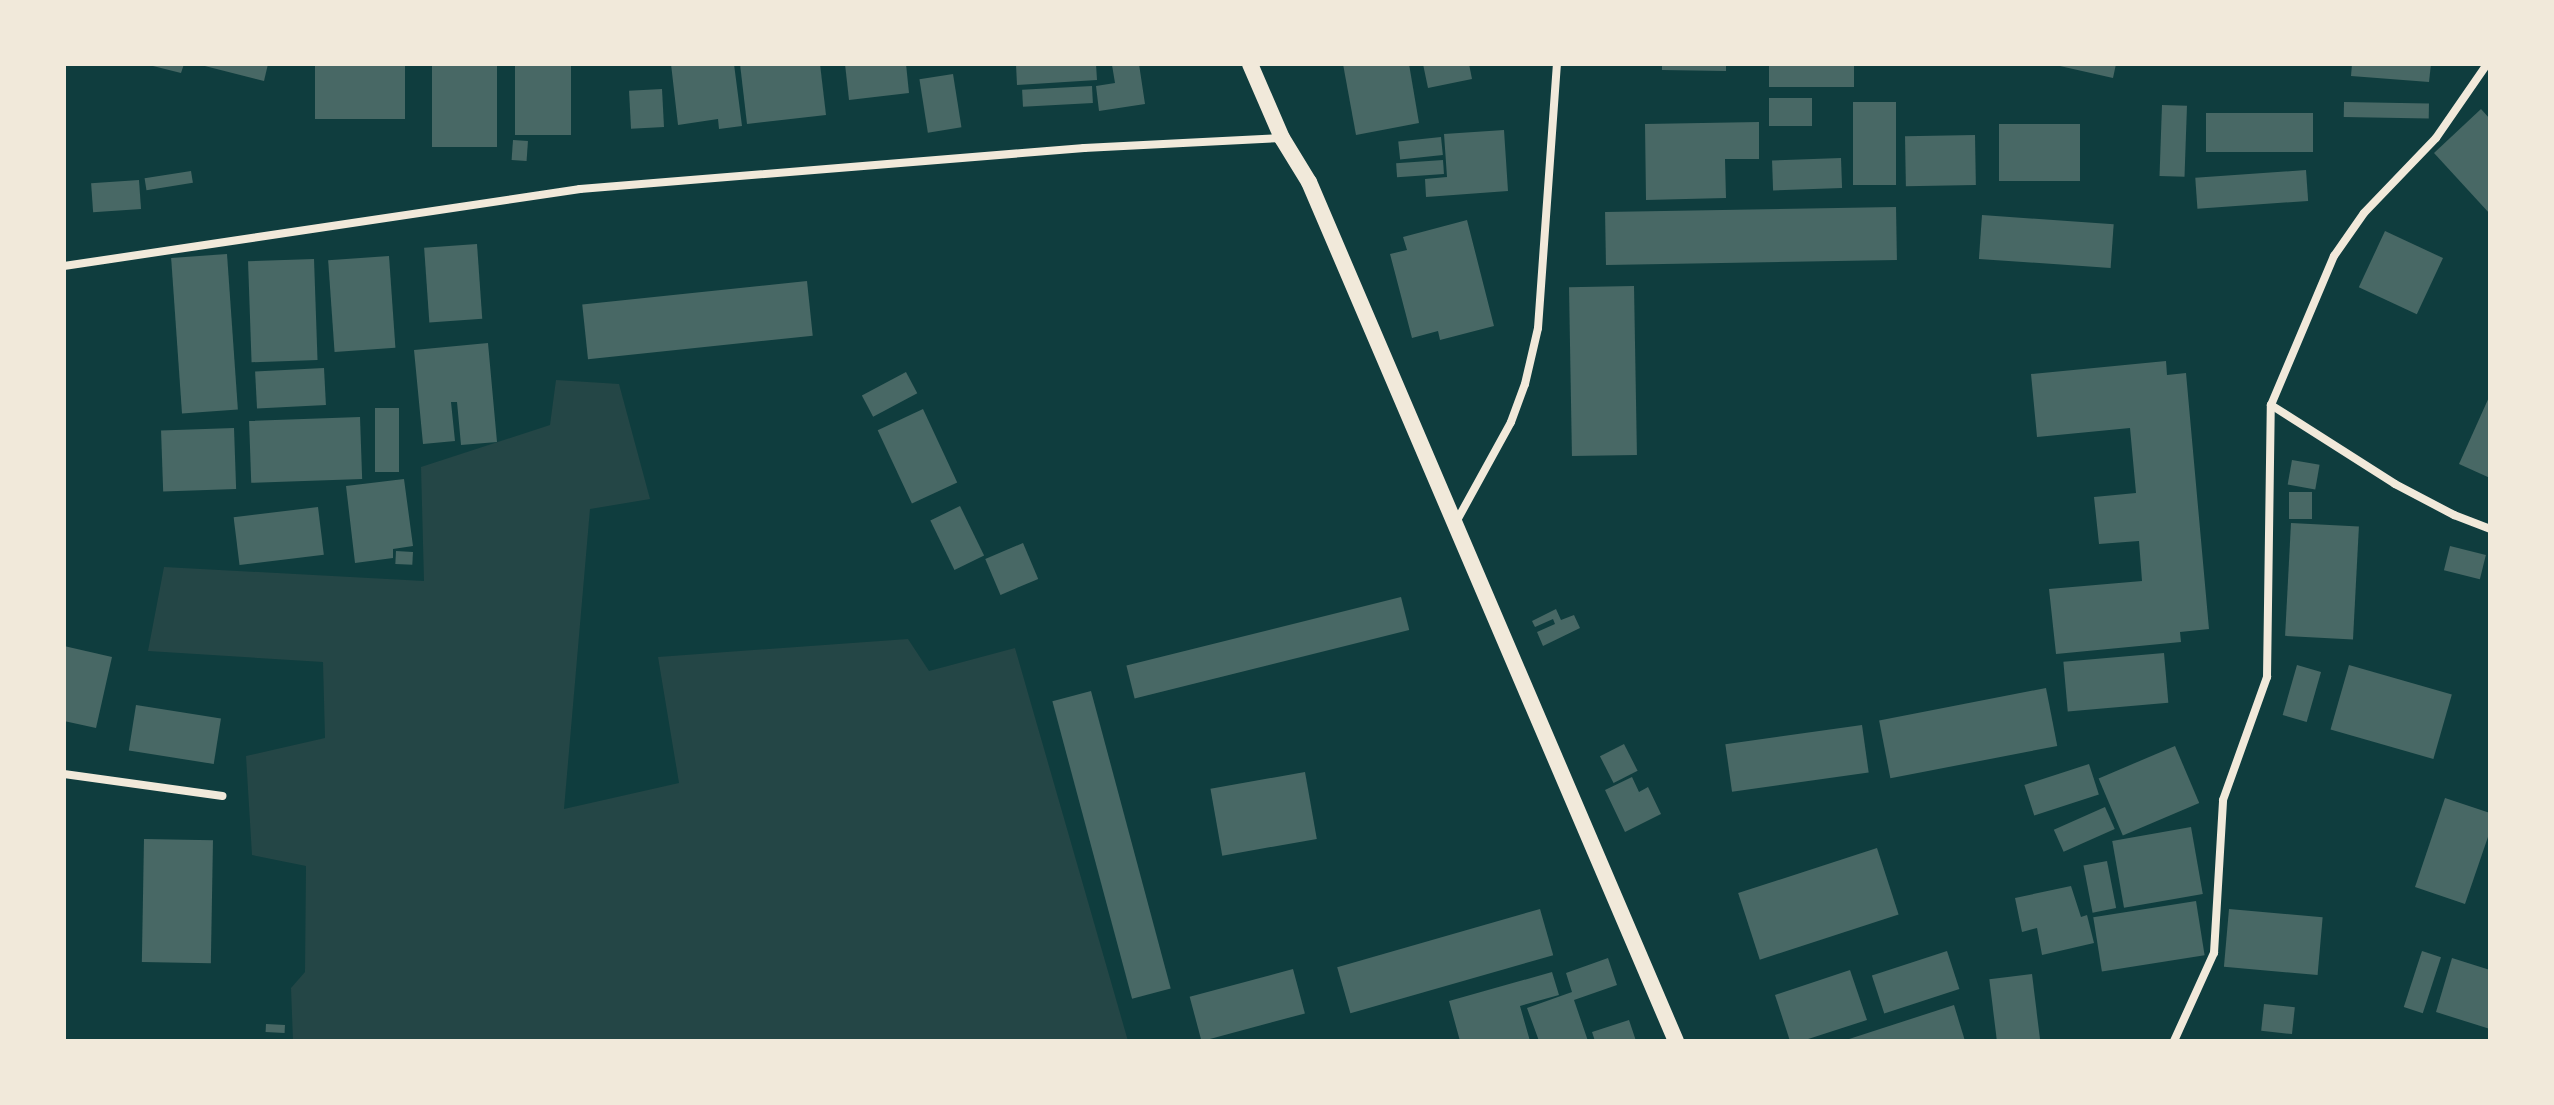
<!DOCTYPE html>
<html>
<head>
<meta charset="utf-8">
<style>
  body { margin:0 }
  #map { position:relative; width:2554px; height:1105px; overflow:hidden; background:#0f3d3e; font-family:"Sofia Sans Condensed",sans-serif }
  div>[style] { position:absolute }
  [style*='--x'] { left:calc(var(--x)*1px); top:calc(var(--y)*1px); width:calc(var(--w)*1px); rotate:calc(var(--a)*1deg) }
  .green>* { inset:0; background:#244646 }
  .building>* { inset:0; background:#486865; transform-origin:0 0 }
  .minor>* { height:8px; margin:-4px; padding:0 4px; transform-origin:4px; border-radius:4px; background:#f1e9da }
  .secondary>* { height:16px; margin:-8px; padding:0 8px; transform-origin:8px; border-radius:8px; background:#f1e9da }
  span { translate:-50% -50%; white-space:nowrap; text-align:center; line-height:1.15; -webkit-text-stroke:6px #f1e9da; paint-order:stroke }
  .frame { position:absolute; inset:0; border:66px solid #f1e9da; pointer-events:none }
</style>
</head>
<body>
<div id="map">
  <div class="green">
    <i style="clip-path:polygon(556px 380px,619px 384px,650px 499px,590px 509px,564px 809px,679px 783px,658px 657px,908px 639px,929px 671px,1015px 648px,1128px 1041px,293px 1041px,291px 988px,305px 972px,306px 866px,252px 855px,246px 756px,325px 738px,323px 662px,148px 651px,164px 567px,424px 581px,421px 467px,550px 425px)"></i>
  </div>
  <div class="building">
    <i style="clip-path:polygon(145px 64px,184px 64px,181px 73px)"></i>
    <i style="clip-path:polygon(197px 64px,268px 64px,264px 81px)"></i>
    <i style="left:315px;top:64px;width:90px;height:55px"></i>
    <i style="left:432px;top:64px;width:65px;height:83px"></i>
    <i style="left:515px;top:64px;width:56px;height:71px"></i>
    <i style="clip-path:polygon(671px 64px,734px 64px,742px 126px,719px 129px,718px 119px,678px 125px)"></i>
    <i style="clip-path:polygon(740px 64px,820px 64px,826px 115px,747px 124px)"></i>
    <i style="clip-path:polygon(845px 64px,906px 64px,909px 93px,849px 100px)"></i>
    <i style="clip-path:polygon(1016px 64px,1096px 64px,1097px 80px,1017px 85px)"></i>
    <i style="clip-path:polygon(1139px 64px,1145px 104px,1099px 111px,1096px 86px,1115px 83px,1112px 65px)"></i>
    <i style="clip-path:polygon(1343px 64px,1409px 64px,1419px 123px,1356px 135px)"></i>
    <i style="clip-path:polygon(1423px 64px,1469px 64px,1472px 79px,1428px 88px)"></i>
    <i style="clip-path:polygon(1662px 64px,1726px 64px,1726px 71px,1662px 70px)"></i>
    <i style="left:1769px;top:64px;width:85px;height:23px"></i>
    <i style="clip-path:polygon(2051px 64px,2116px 64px,2113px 78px)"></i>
    <i style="clip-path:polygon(2352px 64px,2431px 64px,2429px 82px,2351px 76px)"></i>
    <i style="left:953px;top:74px;width:54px;height:34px;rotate:81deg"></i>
    <i style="left:1092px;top:86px;width:17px;height:70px;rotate:87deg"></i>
    <i style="left:662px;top:89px;width:38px;height:33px;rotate:87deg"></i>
    <i style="left:1769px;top:98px;width:43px;height:28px"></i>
    <i style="left:1853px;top:102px;width:43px;height:83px"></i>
    <i style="left:2344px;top:102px;width:85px;height:15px;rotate:1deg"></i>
    <i style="left:2162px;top:105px;width:25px;height:71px;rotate:2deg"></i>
    <i style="clip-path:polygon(2481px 109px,2490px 119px,2490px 214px,2434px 153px)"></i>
    <i style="left:2206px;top:113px;width:107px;height:39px"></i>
    <i style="clip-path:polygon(1759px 122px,1759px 159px,1725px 159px,1726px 198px,1646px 200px,1645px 124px)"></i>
    <i style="left:1999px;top:124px;width:81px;height:57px"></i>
    <i style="clip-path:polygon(1504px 130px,1508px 191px,1426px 197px,1425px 179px,1447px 177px,1444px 134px)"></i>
    <i style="left:1975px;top:135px;width:50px;height:70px;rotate:89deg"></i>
    <i style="left:1441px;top:137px;width:18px;height:43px;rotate:84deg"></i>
    <i style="left:513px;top:140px;width:15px;height:20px;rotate:4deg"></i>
    <i style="left:1841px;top:158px;width:30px;height:69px;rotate:88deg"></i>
    <i style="left:1443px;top:160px;width:14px;height:47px;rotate:86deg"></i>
    <i style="left:2306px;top:170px;width:31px;height:111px;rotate:86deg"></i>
    <i style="left:191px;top:171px;width:12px;height:47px;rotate:81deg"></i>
    <i style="left:139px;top:180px;width:29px;height:48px;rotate:86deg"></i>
    <i style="left:1896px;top:207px;width:53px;height:291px;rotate:89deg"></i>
    <i style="left:1982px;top:215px;width:132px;height:44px;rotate:4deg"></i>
    <i style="clip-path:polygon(1467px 220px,1494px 326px,1440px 340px,1438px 331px,1412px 338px,1390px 254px,1407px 250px,1403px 237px)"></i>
    <i style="left:2385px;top:231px;width:64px;height:62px;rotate:25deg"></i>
    <i style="left:477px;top:244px;width:75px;height:53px;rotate:86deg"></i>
    <i style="left:227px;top:254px;width:156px;height:56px;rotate:86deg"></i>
    <i style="left:389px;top:256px;width:92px;height:61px;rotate:86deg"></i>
    <i style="left:314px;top:259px;width:101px;height:66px;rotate:88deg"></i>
    <i style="left:807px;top:281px;width:55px;height:226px;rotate:84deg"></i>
    <i style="left:1634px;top:286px;width:169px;height:65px;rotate:89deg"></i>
    <i style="clip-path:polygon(488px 343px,497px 442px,461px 445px,457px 402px,451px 402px,455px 441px,423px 444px,414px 350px)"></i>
    <i style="clip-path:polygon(2166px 361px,2167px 375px,2186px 373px,2209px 629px,2180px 632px,2181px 642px,2056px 654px,2049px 589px,2142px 581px,2139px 541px,2099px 544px,2094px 497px,2136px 493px,2130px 428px,2037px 437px,2031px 374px)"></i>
    <i style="left:324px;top:368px;width:37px;height:69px;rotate:87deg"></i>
    <i style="left:906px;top:372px;width:24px;height:50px;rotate:62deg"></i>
    <i style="clip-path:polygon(2490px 395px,2490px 478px,2459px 464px)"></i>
    <i style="left:375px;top:408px;width:24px;height:64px"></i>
    <i style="left:923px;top:409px;width:81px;height:50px;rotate:65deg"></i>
    <i style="left:360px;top:417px;width:62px;height:111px;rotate:88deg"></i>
    <i style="left:234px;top:428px;width:61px;height:73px;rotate:88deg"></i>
    <i style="left:2292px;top:460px;width:28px;height:25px;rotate:10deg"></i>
    <i style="clip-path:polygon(404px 479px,413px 546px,393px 549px,393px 558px,355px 563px,346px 486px)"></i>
    <i style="left:2289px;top:492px;width:23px;height:27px"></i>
    <i style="left:960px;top:506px;width:55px;height:33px;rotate:64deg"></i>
    <i style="left:318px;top:507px;width:48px;height:85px;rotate:83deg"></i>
    <i style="left:2291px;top:523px;width:68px;height:113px;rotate:3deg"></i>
    <i style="left:1023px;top:543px;width:39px;height:41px;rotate:67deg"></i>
    <i style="left:2450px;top:546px;width:37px;height:25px;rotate:14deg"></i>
    <i style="left:396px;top:551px;width:17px;height:13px;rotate:3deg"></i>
    <i style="left:1401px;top:597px;width:34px;height:283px;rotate:76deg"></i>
    <i style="clip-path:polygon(1556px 609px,1561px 620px,1574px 615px,1580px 628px,1543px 646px,1537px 632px,1555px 624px,1553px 619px,1535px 627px,1532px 621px)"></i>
    <i style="clip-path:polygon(64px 646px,112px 657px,96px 728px,64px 721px)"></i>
    <i style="left:2164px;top:653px;width:50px;height:101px;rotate:85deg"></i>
    <i style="left:2297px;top:665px;width:25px;height:52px;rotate:16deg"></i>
    <i style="left:2349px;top:665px;width:107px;height:67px;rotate:16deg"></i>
    <i style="left:2046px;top:688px;width:59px;height:170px;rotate:79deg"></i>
    <i style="left:1091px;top:691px;width:308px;height:40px;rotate:75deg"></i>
    <i style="left:136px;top:705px;width:86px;height:46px;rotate:9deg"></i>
    <i style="left:1862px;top:725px;width:48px;height:138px;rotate:82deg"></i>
    <i style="left:1624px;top:744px;width:30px;height:27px;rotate:63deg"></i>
    <i style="left:2175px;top:746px;width:62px;height:83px;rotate:67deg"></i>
    <i style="left:2089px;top:764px;width:32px;height:68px;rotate:72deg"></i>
    <i style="left:1305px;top:772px;width:68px;height:96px;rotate:80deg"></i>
    <i style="clip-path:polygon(1632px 777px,1639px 792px,1648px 787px,1661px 814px,1625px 832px,1605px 790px)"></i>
    <i style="clip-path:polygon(2445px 798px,2490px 813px,2490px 831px,2465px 904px,2415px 887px)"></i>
    <i style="left:2105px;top:807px;width:24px;height:56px;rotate:66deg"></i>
    <i style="left:2191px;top:827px;width:68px;height:80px;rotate:80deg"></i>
    <i style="left:144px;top:839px;width:69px;height:123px;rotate:1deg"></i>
    <i style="left:1877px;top:848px;width:70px;height:146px;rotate:72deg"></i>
    <i style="left:2107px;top:861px;width:48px;height:24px;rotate:79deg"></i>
    <i style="clip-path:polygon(2071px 886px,2081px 917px,2087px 915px,2094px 943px,2042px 955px,2037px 928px,2022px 932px,2015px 898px)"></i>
    <i style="left:2196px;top:901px;width:55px;height:104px;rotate:81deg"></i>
    <i style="left:1540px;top:909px;width:48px;height:211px;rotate:74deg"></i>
    <i style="left:2229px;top:909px;width:94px;height:58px;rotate:5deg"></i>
    <i style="left:1947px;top:951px;width:40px;height:79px;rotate:72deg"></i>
    <i style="left:2422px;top:951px;width:20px;height:59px;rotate:18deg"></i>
    <i style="clip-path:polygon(1608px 958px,1617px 985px,1574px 1000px,1588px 1041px,1539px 1041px,1527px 1008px,1572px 992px,1566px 973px)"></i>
    <i style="clip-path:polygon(2452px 958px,2490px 970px,2490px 1029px,2436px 1012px)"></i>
    <i style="left:1293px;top:969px;width:46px;height:107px;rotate:75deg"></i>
    <i style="clip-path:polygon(1850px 970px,1867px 1020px,1802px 1041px,1790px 1041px,1775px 995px)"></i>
    <i style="clip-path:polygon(1552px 972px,1559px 995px,1520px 1006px,1530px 1041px,1460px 1041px,1449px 1001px)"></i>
    <i style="left:2032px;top:974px;width:67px;height:43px;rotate:83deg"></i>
    <i style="left:2264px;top:1004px;width:31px;height:27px;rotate:6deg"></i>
    <i style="clip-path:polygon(1954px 1005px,1965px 1041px,1846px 1041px,1846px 1040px)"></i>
    <i style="clip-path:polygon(1629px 1020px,1636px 1041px,1595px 1041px,1592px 1032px)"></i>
    <i style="left:266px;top:1024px;width:19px;height:8px;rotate:3deg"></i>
  </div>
  <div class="minor">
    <i style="--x:64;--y:266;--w:522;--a:-8.49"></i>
    <i style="--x:580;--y:189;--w:506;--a:-4.65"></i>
    <i style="--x:1084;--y:148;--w:198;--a:-2.9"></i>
    <i style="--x:2271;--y:405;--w:147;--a:32.5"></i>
    <i style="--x:2395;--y:484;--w:67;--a:27.7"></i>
    <i style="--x:2454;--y:515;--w:39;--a:21"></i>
    <i style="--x:1455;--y:524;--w:116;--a:-61.2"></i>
    <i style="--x:1511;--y:422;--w:40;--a:-69.8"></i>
    <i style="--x:1525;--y:384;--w:57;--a:-76.9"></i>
    <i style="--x:1538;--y:328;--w:265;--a:-85.9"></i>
    <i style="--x:64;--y:774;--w:160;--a:7.9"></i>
    <i style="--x:2174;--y:1041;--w:97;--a:-65.6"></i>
    <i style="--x:2214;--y:953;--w:153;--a:-86.6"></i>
    <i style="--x:2223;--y:800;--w:131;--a:-70.3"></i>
    <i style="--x:2267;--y:677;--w:272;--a:-89.2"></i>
    <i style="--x:2271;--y:405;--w:162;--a:-67.1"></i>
    <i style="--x:2334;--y:256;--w:52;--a:-55.1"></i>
    <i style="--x:2364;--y:213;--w:104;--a:-46.2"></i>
    <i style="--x:2436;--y:138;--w:90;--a:-55.4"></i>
  </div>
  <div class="secondary">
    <i style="--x:1250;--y:64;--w:81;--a:66.6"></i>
    <i style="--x:1282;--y:138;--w:52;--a:58.5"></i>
    <i style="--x:1309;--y:182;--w:934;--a:66.87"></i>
  </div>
  <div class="frame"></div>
</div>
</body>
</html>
